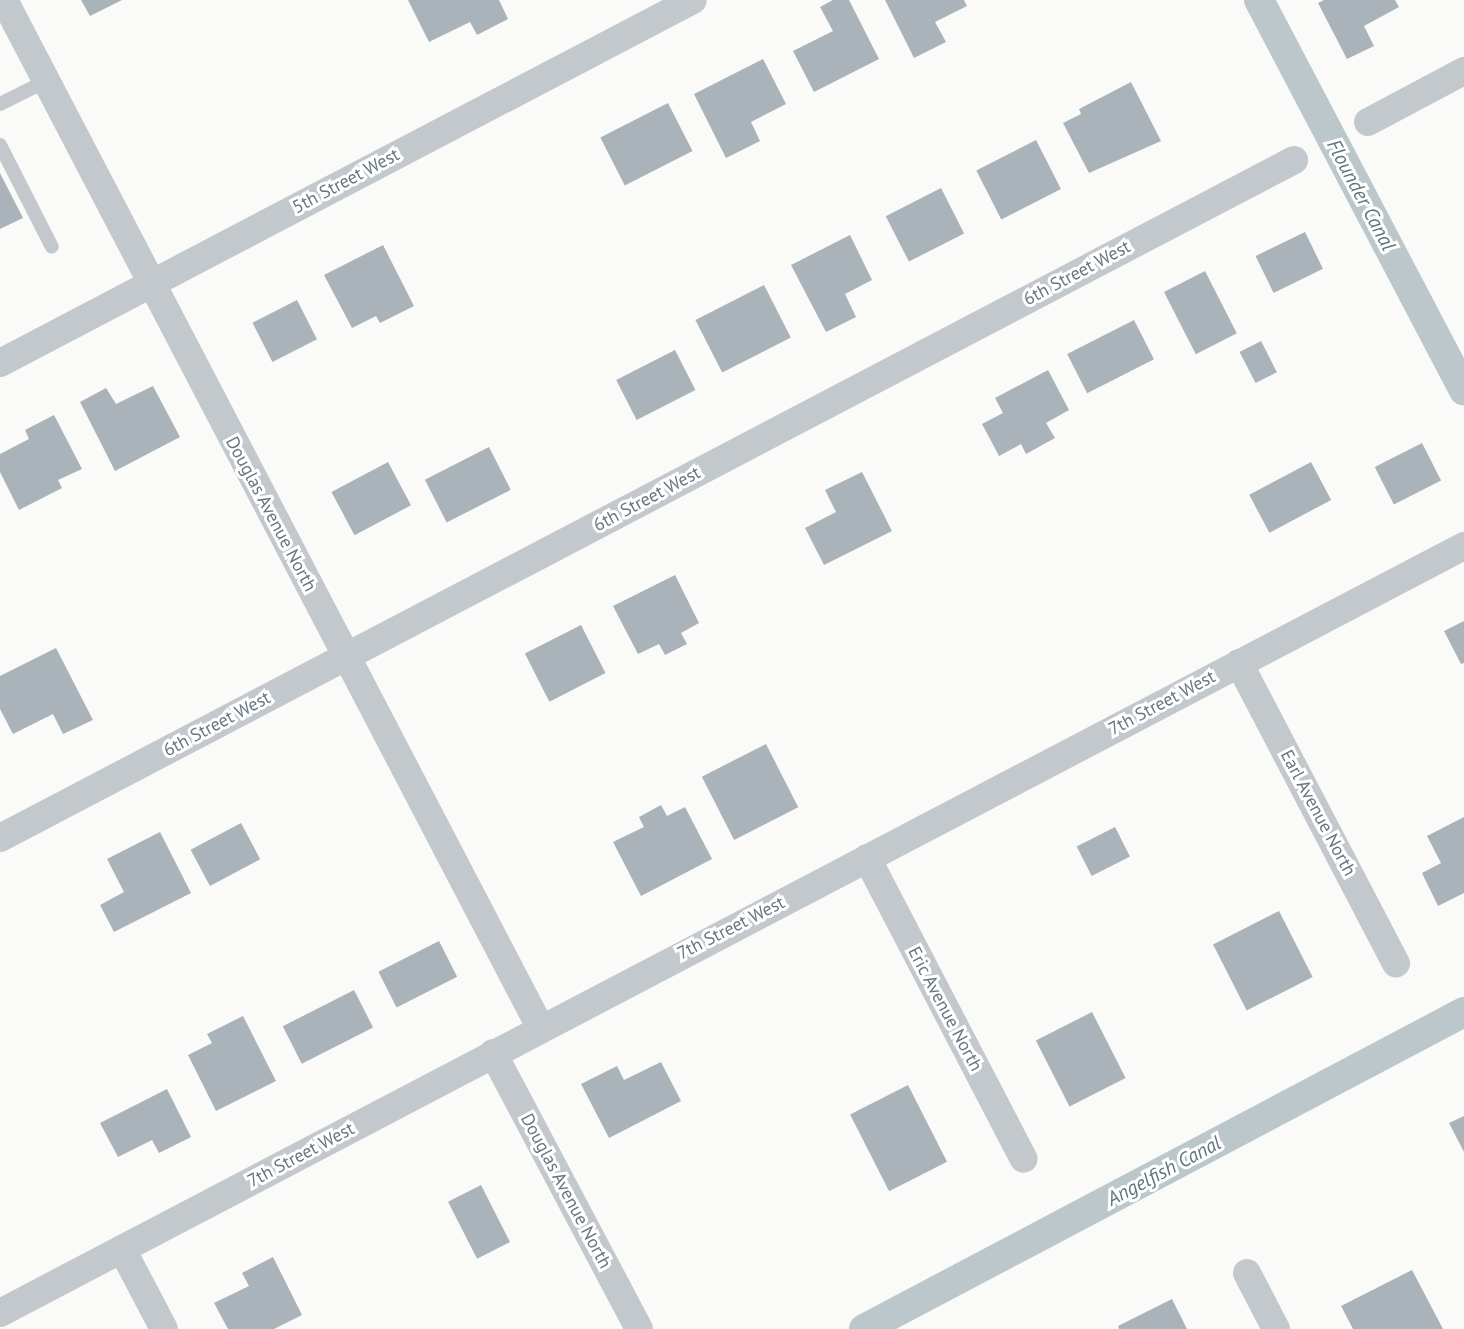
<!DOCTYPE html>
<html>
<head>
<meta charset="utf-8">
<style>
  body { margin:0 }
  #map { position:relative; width:1464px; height:1329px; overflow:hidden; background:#fafaf8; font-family:"PT Sans",sans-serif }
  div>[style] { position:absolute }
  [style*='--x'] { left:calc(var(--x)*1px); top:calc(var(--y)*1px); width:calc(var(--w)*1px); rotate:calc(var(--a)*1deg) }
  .canal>* { height:30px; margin:-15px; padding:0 15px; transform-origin:15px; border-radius:15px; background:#bbc7cb }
  .building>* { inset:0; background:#aab3b9; transform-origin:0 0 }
  .service>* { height:14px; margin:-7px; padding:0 7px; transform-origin:7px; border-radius:7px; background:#c3c8cc }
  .minor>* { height:28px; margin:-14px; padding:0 14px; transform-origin:14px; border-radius:14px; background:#c3c8cc }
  span { translate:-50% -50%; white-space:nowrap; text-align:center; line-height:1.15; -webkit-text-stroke:6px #fff; paint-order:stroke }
  .street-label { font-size:18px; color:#657683 }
  .water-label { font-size:20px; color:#60757c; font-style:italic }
</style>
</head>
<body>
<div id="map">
  <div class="canal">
    <i style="--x:1259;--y:0;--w:441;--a:62.3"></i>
    <i style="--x:864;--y:1329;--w:679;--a:-27.85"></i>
  </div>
  <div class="building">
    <i style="clip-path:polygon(81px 0,122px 0,90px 16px)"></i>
    <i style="clip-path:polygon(408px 0,499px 0,508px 19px,477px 35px,470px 22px,429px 42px)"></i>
    <i style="clip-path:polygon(833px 0,849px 0,879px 59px,814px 92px,793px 51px,833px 31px,820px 7px)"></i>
    <i style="clip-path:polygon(885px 0,964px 0,967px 6px,935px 22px,946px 42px,914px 58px)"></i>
    <i style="clip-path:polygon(1324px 0,1395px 0,1399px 7px,1364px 26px,1374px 46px,1347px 59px,1318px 3px)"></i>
    <i style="clip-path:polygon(763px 59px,786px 104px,751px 122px,760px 141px,726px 158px,694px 94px)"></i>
    <i style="clip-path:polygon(1131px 82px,1161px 141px,1089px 173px,1063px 123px,1081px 114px,1079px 109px)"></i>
    <i style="left:668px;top:103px;width:54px;height:76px;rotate:63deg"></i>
    <i style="left:1036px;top:140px;width:55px;height:67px;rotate:63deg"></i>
    <i style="clip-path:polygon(0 173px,23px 218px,0 229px)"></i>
    <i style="left:941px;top:188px;width:51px;height:62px;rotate:63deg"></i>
    <i style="left:1305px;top:232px;width:41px;height:55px;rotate:64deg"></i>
    <i style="clip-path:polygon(850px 235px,872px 280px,845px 294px,856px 317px,826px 332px,791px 265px)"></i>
    <i style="clip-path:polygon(383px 245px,414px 306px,380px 323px,376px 316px,352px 328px,324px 275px)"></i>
    <i style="left:1205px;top:271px;width:70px;height:46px;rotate:63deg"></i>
    <i style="left:764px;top:285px;width:59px;height:77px;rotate:63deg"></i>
    <i style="left:297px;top:300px;width:44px;height:50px;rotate:63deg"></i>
    <i style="left:1134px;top:320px;width:44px;height:75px;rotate:63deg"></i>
    <i style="left:1261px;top:341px;width:35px;height:24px;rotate:63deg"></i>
    <i style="left:675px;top:350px;width:45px;height:66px;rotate:63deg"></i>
    <i style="clip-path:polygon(1048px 370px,1069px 410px,1046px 423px,1055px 438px,1026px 454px,1021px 444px,999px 456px,982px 424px,1003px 413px,995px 398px)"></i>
    <i style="clip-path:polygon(153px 386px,180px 437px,115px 471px,80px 402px,106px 388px,116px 404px)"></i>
    <i style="clip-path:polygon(54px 415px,82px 469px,58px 480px,62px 488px,19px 510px,0 472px,0 454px,29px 439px,25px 430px)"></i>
    <i style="left:1422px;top:443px;width:42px;height:53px;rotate:63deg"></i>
    <i style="left:489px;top:447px;width:48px;height:72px;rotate:63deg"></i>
    <i style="left:388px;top:462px;width:49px;height:64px;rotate:62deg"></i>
    <i style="left:1311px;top:462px;width:43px;height:70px;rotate:62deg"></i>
    <i style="clip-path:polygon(862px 472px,892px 531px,824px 565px,805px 528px,836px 512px,825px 490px)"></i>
    <i style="clip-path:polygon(675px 575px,699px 623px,681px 633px,687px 644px,665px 655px,659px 644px,638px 654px,613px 606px)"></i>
    <i style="clip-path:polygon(1464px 621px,1464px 663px,1461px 664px,1444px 631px)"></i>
    <i style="left:581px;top:625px;width:54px;height:63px;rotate:63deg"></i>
    <i style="clip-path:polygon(56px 648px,93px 720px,63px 734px,53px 714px,13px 734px,0 709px,0 676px)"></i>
    <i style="left:766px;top:744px;width:71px;height:72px;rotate:63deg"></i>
    <i style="clip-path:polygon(661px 805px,667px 816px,685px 807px,712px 859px,641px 896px,613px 842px,644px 827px,639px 817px)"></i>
    <i style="clip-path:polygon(1464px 817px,1464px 893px,1438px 906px,1422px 873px,1441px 863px,1427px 836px)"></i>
    <i style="left:241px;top:823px;width:41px;height:57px;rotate:62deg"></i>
    <i style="left:1115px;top:827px;width:33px;height:43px;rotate:63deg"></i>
    <i style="clip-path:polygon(160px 832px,191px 893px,114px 932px,100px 905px,124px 892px,107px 859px)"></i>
    <i style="left:1279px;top:911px;width:74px;height:74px;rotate:63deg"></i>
    <i style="left:439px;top:941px;width:40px;height:68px;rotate:63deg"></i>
    <i style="left:354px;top:990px;width:42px;height:80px;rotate:63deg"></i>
    <i style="left:1092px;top:1012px;width:74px;height:63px;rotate:63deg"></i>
    <i style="clip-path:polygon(243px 1016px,276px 1081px,216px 1111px,188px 1055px,212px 1043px,207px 1034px)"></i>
    <i style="clip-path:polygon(661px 1062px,681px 1101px,609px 1138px,581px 1084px,617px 1066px,624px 1080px)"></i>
    <i style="left:908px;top:1085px;width:86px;height:65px;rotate:63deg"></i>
    <i style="clip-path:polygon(167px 1089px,191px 1137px,159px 1153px,152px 1140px,118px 1157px,100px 1123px)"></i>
    <i style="clip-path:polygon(1464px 1116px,1464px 1152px,1449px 1123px)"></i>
    <i style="left:481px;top:1185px;width:64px;height:37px;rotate:63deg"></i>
    <i style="clip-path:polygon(273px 1257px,302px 1315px,274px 1329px,228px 1329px,214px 1303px,249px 1286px,242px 1273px)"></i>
    <i style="clip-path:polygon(1412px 1270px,1443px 1329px,1353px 1329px,1341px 1306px)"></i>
    <i style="clip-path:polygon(1172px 1299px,1187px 1329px,1119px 1329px,1118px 1326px)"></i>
  </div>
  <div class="service">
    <i style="--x:0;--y:104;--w:51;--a:-26.6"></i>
    <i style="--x:0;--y:145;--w:114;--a:63"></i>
  </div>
  <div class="minor">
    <i style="--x:4;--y:0;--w:1158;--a:62.44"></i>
    <i style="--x:1368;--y:122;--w:109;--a:-28"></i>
    <i style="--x:0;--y:363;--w:782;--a:-27.65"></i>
    <i style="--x:1239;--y:663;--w:339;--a:62.4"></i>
    <i style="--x:0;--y:838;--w:1461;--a:-27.65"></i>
    <i style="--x:867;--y:858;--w:339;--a:62.5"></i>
    <i style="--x:493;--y:1053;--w:312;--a:62.1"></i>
    <i style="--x:122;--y:1249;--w:90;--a:62.3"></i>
    <i style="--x:1247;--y:1273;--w:63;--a:62.6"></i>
    <i style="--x:0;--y:1313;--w:1653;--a:-27.65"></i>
  </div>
  <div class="street-label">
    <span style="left:346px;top:181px;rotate:-28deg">5th Street West</span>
    <span style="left:1077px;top:273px;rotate:-28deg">6th Street West</span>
    <span style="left:647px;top:499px;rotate:-28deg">6th Street West</span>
    <span style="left:271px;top:514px;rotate:62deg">Douglas Avenue North</span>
    <span style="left:1162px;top:703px;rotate:-28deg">7th Street West</span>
    <span style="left:217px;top:724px;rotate:-28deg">6th Street West</span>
    <span style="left:1318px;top:813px;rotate:62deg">Earl Avenue North</span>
    <span style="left:731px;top:928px;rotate:-27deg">7th Street West</span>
    <span style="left:945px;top:1009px;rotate:62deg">Eric Avenue North</span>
    <span style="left:301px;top:1155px;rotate:-28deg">7th Street West</span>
    <span style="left:566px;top:1191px;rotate:62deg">Douglas Avenue North</span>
  </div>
  <div class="water-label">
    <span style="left:1361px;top:195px;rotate:62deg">Flounder Canal</span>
    <span style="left:1164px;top:1171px;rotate:-28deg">Angelfish Canal</span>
  </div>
</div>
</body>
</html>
